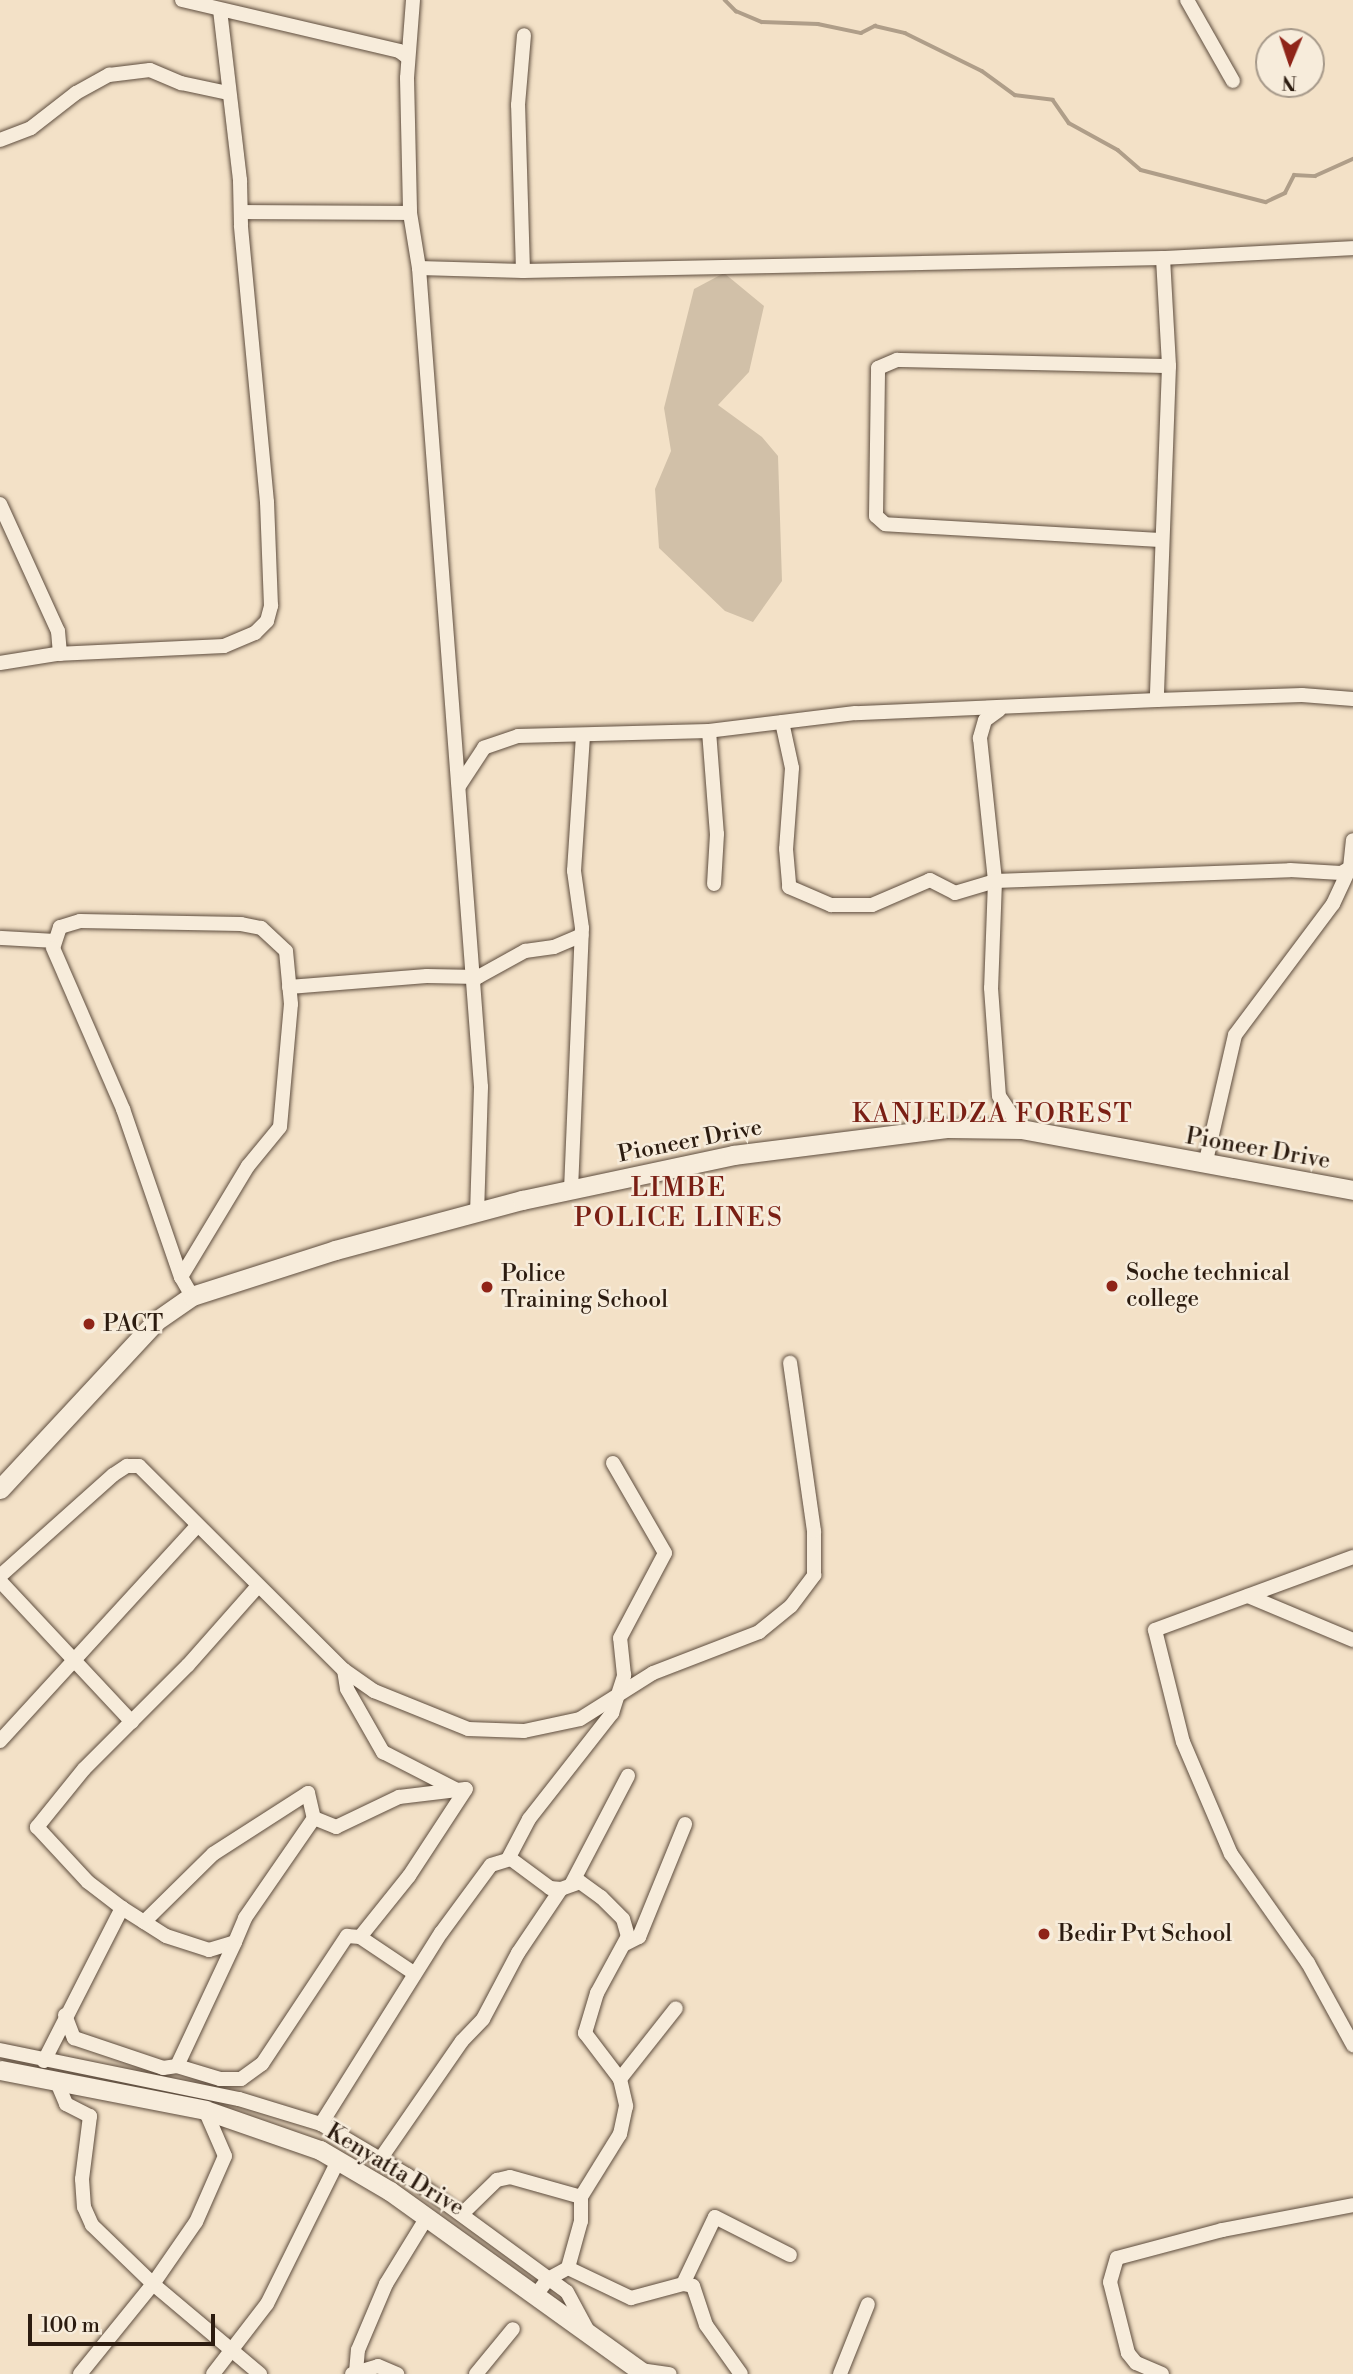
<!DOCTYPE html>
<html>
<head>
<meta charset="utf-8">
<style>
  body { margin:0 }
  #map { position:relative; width:1353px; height:2374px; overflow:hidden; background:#f3e1c7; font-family:"Libre Bodoni",serif }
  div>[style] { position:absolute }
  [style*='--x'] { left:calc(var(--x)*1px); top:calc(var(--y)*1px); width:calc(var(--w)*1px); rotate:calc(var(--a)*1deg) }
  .green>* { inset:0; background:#d1c0a8 }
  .stream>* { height:3.5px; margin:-1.75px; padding:0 1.75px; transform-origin:1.75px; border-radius:1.75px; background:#af9e89 }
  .roads { filter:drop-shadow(0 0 2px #5e4d3e) drop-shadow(0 0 2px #5e4d3e) }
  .street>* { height:14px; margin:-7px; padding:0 7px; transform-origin:7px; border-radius:7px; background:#f7ecdb }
  .secondary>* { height:19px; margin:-9.5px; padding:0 9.5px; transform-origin:9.5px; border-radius:9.5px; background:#f7ecdb }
  .dots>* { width:19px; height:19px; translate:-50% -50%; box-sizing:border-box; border:4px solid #f7ecdb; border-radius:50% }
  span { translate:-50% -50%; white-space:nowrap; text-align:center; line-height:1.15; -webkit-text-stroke:5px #f7ecdb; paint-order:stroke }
  .street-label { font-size:23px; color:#2c1c10 }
  .poi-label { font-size:23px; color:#2c1c10 }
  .left { translate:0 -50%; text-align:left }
  .quarter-label { font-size:26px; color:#7a1f14; letter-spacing:2px }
  .north { position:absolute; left:1255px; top:28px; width:70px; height:70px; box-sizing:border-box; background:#f7ecdb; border:2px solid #a6998a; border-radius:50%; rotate:182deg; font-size:19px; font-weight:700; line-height:28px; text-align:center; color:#2c1c10 }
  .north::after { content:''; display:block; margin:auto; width:24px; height:32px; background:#8f2418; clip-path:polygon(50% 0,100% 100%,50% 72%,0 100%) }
  .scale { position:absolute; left:28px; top:2314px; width:187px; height:32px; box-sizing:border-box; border:4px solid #2c1c10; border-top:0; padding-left:9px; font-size:21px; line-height:24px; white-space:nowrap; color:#2c1c10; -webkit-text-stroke:5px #f7ecdb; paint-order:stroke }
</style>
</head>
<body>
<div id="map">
  <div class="green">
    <i style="clip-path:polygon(724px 273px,764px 306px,749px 372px,718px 405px,762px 437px,778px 456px,782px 581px,753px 622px,725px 611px,659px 548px,655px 489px,671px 451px,664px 408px,694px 289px)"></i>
  </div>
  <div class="stream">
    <i style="--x:725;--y:0;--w:16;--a:45"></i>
    <i style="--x:736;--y:11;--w:28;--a:23"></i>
    <i style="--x:762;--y:22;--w:56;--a:2"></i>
    <i style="--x:818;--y:24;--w:44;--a:11.8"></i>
    <i style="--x:861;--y:33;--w:16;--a:-27"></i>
    <i style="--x:875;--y:26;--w:31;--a:13"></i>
    <i style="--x:905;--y:33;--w:86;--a:26.3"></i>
    <i style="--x:982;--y:71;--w:41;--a:36"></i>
    <i style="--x:1015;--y:95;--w:38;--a:7"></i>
    <i style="--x:1053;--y:100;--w:28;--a:55"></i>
    <i style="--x:1069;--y:123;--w:56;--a:28.9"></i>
    <i style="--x:1118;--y:150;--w:30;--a:41"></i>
    <i style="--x:1141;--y:170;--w:129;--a:14.4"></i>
    <i style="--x:1266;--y:202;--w:21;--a:-25"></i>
    <i style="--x:1285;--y:193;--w:20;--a:-63"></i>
    <i style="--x:1294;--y:175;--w:21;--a:3"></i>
    <i style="--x:1315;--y:176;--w:42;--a:-24.1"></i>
  </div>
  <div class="roads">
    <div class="street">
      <i style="--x:182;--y:0;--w:223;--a:13.2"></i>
      <i style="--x:399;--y:51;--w:10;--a:37"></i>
      <i style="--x:413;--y:0;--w:78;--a:94.4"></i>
      <i style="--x:407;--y:78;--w:135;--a:88.7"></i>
      <i style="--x:410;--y:213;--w:56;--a:80.7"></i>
      <i style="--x:419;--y:268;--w:821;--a:85.67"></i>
      <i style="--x:481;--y:1087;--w:126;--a:91.8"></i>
      <i style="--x:1187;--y:0;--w:93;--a:60.4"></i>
      <i style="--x:0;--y:140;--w:33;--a:-21"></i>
      <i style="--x:31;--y:128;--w:57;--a:-37.9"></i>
      <i style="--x:76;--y:93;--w:38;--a:-29"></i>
      <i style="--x:109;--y:75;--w:41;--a:-7"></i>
      <i style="--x:150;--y:70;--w:34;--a:23"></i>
      <i style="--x:181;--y:83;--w:48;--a:12"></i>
      <i style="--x:241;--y:212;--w:169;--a:0.3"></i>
      <i style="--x:1163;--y:258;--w:190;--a:-3"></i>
      <i style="--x:419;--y:268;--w:104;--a:1.7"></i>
      <i style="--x:523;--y:271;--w:640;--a:-1.16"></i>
      <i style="--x:1163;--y:258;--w:108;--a:86.8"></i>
      <i style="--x:1169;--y:366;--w:334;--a:92.1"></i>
      <i style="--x:1157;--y:700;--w:302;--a:177.5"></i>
      <i style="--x:855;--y:713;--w:147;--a:173"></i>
      <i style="--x:709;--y:731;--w:191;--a:178.5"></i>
      <i style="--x:518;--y:736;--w:36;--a:161"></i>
      <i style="--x:484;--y:748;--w:45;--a:123.3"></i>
      <i style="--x:523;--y:271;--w:166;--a:-91.7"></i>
      <i style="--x:518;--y:105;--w:70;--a:-85.1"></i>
      <i style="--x:0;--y:504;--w:140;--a:65.5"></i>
      <i style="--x:58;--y:631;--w:23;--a:85"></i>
      <i style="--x:1160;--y:540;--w:275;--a:-176.7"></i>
      <i style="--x:885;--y:524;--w:12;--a:-138"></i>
      <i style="--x:876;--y:516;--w:148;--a:-89.2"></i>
      <i style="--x:878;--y:368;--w:21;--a:-23"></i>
      <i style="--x:897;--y:360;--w:272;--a:1.3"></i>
      <i style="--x:0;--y:663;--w:57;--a:-9.1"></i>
      <i style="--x:56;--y:654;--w:168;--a:-2.7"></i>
      <i style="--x:224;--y:646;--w:34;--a:-23"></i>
      <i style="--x:255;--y:633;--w:17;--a:-45"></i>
      <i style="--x:267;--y:621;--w:16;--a:-75"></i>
      <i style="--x:271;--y:606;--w:104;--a:-92.2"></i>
      <i style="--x:267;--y:502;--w:278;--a:-95.4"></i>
      <i style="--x:241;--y:225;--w:45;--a:-91.3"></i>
      <i style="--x:240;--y:180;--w:171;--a:-96.7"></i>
      <i style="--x:1157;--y:700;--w:145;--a:-2"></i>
      <i style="--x:1302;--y:695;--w:51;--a:4.5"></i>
      <i style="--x:999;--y:710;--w:17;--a:144"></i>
      <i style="--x:985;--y:720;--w:19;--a:106"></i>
      <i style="--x:980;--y:738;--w:144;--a:84"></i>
      <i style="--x:995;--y:881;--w:107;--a:92.1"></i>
      <i style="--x:991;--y:988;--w:108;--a:85.8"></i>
      <i style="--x:999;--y:1096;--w:40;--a:56"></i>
      <i style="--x:782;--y:722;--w:47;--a:77.7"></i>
      <i style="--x:792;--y:768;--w:81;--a:94.2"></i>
      <i style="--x:786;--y:849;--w:38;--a:85"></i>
      <i style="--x:789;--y:887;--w:46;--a:23.2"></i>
      <i style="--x:831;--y:905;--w:41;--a:0"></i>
      <i style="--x:872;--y:905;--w:63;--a:-23.3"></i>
      <i style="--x:930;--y:880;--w:28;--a:27"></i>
      <i style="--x:955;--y:893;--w:42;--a:-16.7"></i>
      <i style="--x:995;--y:881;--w:295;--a:-2.1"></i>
      <i style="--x:1290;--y:870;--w:51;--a:3.4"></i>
      <i style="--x:1341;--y:873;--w:10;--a:-29"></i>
      <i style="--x:1350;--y:868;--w:28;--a:-84"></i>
      <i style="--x:709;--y:731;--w:103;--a:85.6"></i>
      <i style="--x:717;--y:834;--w:50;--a:93.4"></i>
      <i style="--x:0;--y:938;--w:53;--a:3.2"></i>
      <i style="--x:289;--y:987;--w:138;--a:-4.6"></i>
      <i style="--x:427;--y:976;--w:51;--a:1.1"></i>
      <i style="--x:478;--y:977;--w:54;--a:-29"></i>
      <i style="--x:525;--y:951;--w:29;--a:-8"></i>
      <i style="--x:554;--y:947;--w:30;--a:-23"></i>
      <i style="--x:1205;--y:1165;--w:133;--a:-77"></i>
      <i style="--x:1235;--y:1035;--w:164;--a:-53.2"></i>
      <i style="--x:1333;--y:904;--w:40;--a:-65"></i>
      <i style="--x:571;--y:1190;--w:262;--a:-87.6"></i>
      <i style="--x:582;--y:928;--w:58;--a:-98"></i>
      <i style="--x:574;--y:871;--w:135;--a:-86.2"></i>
      <i style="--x:181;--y:1277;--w:130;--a:-58.9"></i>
      <i style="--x:248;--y:1166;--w:50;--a:-50.6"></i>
      <i style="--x:280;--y:1127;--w:123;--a:-84.9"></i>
      <i style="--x:291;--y:1004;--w:53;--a:-95.4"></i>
      <i style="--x:286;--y:951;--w:34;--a:-137"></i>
      <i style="--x:261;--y:928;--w:20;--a:-169"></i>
      <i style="--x:241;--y:924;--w:161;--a:-178.9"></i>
      <i style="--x:80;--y:921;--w:21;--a:163"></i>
      <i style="--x:60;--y:927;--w:22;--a:108"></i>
      <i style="--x:53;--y:948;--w:176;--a:66.5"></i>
      <i style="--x:123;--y:1109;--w:178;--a:71"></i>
      <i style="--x:181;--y:1277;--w:22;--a:60"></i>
      <i style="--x:1353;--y:1557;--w:211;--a:159.8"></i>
      <i style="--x:1155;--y:1630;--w:115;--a:76"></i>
      <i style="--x:1183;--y:1742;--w:122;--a:66.8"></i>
      <i style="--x:1231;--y:1854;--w:133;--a:54.8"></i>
      <i style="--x:1308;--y:1963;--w:94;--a:61.2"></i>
      <i style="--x:0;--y:1576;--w:152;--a:-41.8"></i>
      <i style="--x:113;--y:1475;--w:17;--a:-33"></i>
      <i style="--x:127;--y:1466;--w:12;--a:0"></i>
      <i style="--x:139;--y:1466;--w:289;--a:44.9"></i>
      <i style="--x:344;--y:1670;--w:19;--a:81"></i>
      <i style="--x:347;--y:1689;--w:73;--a:60.3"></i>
      <i style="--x:383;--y:1752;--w:81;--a:27.2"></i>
      <i style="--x:0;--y:1581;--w:193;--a:46.9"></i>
      <i style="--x:258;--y:1586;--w:106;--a:131.5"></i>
      <i style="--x:188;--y:1665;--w:147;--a:135"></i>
      <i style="--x:84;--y:1769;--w:75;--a:129"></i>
      <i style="--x:37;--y:1827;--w:75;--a:47.2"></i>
      <i style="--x:88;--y:1882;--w:43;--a:37.4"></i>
      <i style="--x:122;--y:1908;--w:52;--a:32.5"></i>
      <i style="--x:166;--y:1936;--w:45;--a:18"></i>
      <i style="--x:209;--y:1950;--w:27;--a:-17"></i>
      <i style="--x:235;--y:1942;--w:26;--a:-67"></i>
      <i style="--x:245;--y:1918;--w:121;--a:-55.4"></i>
      <i style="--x:1248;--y:1596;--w:114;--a:22.7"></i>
      <i style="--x:344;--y:1670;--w:37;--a:35"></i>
      <i style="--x:374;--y:1691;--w:101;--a:22"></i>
      <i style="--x:468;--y:1729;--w:56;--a:2"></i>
      <i style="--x:524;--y:1731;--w:57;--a:-12.1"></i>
      <i style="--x:580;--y:1719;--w:86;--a:-32.2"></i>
      <i style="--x:653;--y:1673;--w:114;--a:-21.1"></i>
      <i style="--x:759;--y:1632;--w:41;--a:-39.1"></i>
      <i style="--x:791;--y:1606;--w:39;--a:-53"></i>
      <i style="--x:814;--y:1575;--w:44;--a:-90"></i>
      <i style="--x:814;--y:1531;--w:170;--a:-98.1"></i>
      <i style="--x:0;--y:1741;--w:292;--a:-47.5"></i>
      <i style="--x:314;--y:1818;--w:24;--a:22"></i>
      <i style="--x:336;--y:1827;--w:70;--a:-25.5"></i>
      <i style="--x:399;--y:1797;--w:67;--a:-6.8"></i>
      <i style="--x:466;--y:1789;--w:104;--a:123.2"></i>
      <i style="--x:409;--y:1876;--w:78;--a:128.8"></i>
      <i style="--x:508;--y:1859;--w:45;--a:-62.3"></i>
      <i style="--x:529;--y:1819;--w:135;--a:-51.9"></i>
      <i style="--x:612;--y:1713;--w:40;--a:-72"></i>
      <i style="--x:624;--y:1675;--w:37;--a:-96"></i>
      <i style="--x:620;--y:1638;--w:96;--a:-62.1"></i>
      <i style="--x:665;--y:1553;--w:104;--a:-120"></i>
      <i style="--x:572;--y:1883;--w:121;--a:-62.4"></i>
      <i style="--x:144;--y:1922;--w:97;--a:-44.6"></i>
      <i style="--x:213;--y:1854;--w:113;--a:-32.7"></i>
      <i style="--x:308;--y:1793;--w:26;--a:77"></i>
      <i style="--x:625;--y:1944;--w:16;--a:-27"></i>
      <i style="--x:639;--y:1937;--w:122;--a:-67.8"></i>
      <i style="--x:65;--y:2015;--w:25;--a:69"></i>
      <i style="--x:74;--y:2038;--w:94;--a:18.6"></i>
      <i style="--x:163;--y:2068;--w:14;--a:-8"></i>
      <i style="--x:177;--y:2066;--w:45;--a:16.8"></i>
      <i style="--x:220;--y:2079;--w:21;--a:0"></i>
      <i style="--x:241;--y:2079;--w:26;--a:-36"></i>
      <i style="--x:262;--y:2064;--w:154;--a:-56.4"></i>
      <i style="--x:347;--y:1936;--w:13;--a:4"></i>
      <i style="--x:360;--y:1937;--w:66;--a:33.9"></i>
      <i style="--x:0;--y:2050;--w:244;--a:11.6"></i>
      <i style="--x:239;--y:2099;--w:86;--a:17"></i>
      <i style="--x:321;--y:2124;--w:100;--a:30.7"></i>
      <i style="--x:407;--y:2175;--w:198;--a:36.2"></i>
      <i style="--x:567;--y:2292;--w:47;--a:61.8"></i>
      <i style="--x:44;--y:2061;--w:172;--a:-63"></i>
      <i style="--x:177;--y:2066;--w:137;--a:-64.9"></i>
      <i style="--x:620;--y:2079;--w:90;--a:-51.7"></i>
      <i style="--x:56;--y:2080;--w:26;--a:67"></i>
      <i style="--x:66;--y:2104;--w:27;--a:27"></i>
      <i style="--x:90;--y:2116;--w:64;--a:97.2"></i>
      <i style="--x:82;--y:2179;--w:28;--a:86"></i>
      <i style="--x:84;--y:2207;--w:20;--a:66"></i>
      <i style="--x:92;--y:2225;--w:85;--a:44"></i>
      <i style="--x:153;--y:2284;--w:140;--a:40.1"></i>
      <i style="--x:321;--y:2124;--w:226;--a:-57.9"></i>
      <i style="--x:441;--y:1933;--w:84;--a:-53.7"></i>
      <i style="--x:491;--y:1865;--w:21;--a:-17"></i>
      <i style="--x:511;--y:1859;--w:49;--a:36.6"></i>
      <i style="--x:550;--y:1888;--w:11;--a:5"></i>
      <i style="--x:381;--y:2158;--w:142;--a:-55.3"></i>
      <i style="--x:462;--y:2041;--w:30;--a:-46"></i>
      <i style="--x:483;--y:2019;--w:75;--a:-62.1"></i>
      <i style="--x:518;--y:1953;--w:77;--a:-56.1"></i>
      <i style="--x:561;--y:1889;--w:20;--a:-20"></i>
      <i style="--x:580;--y:1882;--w:26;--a:36"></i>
      <i style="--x:601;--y:1897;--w:31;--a:45"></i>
      <i style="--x:623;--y:1919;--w:18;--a:74"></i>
      <i style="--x:628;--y:1936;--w:65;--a:118.5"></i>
      <i style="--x:597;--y:1993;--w:42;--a:106.7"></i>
      <i style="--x:585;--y:2033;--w:58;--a:52.7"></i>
      <i style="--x:620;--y:2079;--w:28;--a:77"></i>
      <i style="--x:626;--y:2106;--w:29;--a:102"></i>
      <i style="--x:620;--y:2134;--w:74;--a:121.8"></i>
      <i style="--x:581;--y:2197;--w:24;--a:90"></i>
      <i style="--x:581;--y:2221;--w:49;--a:105.5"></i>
      <i style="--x:568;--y:2268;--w:23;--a:151"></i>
      <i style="--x:548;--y:2279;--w:20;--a:127"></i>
      <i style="--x:462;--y:2214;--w:49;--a:-44.2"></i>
      <i style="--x:497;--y:2180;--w:13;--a:-13"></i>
      <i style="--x:510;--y:2177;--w:74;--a:15.7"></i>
      <i style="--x:568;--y:2268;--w:70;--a:25.5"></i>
      <i style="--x:631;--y:2298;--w:54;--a:-15.1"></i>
      <i style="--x:683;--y:2284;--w:10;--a:11"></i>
      <i style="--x:693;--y:2286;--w:41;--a:71.6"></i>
      <i style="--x:706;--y:2325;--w:60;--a:54.5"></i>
      <i style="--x:683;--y:2284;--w:74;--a:-64.5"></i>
      <i style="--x:715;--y:2217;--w:84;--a:26.9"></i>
      <i style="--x:640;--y:2370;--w:30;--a:8"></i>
      <i style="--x:356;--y:2372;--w:22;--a:-85"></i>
      <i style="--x:358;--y:2350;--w:72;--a:-67"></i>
      <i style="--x:386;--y:2284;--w:79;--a:-58.5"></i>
      <i style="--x:80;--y:2374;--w:116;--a:-51"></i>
      <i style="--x:153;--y:2284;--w:75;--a:-55.3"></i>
      <i style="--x:196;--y:2222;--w:72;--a:-66.3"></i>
      <i style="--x:225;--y:2156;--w:50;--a:-113.5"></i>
      <i style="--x:213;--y:2374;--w:88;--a:-52.4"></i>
      <i style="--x:267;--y:2304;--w:160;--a:-63.6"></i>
      <i style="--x:352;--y:2374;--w:27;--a:-17"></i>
      <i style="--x:378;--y:2366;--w:21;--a:23"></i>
      <i style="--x:476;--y:2374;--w:58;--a:-50.6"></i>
      <i style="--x:840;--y:2374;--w:75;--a:-68.2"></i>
      <i style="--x:1162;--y:2374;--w:28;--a:-157"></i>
      <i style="--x:1136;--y:2363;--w:13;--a:-129"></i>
      <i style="--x:1128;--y:2353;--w:73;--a:-104.2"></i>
      <i style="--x:1110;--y:2282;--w:25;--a:-74"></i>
      <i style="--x:1117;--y:2258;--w:109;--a:-14.9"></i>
      <i style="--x:1222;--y:2230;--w:133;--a:-10.8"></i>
    </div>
    <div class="secondary">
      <i style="--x:0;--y:1489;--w:229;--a:-47.1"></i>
      <i style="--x:156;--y:1321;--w:44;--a:-34.8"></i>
      <i style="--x:192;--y:1296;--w:150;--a:-17.8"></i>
      <i style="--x:335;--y:1250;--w:194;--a:-15"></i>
      <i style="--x:522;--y:1200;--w:216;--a:-12"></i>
      <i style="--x:733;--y:1155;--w:217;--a:-7.2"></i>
      <i style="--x:948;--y:1128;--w:73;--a:0.8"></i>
      <i style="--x:1021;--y:1129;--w:338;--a:10.4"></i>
      <i style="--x:0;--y:2070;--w:209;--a:11"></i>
      <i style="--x:205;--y:2110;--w:122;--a:19.2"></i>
      <i style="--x:320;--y:2150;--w:81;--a:30.4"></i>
      <i style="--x:390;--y:2191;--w:314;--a:35.7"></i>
    </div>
  </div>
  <div class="dots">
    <i style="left:1112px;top:1286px;background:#8f2418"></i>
    <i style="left:487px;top:1287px;background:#8f2418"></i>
    <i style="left:89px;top:1324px;background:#8f2418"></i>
    <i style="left:1044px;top:1934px;background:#8f2418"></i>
  </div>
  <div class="street-label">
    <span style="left:690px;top:1141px;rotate:-11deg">Pioneer Drive</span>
    <span style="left:1258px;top:1149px;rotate:10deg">Pioneer Drive</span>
    <span style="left:395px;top:2170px;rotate:31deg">Kenyatta Drive</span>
  </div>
  <div class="poi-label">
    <span class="left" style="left:1126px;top:1286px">Soche technical<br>college</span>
    <span class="left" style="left:501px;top:1287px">Police<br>Training School</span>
    <span class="left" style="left:103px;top:1324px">PACT</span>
    <span class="left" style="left:1058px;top:1934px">Bedir Pvt School</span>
  </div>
  <div class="quarter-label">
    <span style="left:993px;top:1115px">KANJEDZA FOREST</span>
    <span style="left:679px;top:1204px">LIMBE<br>POLICE LINES</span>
  </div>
  <div class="north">N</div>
  <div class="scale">100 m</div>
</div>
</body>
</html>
